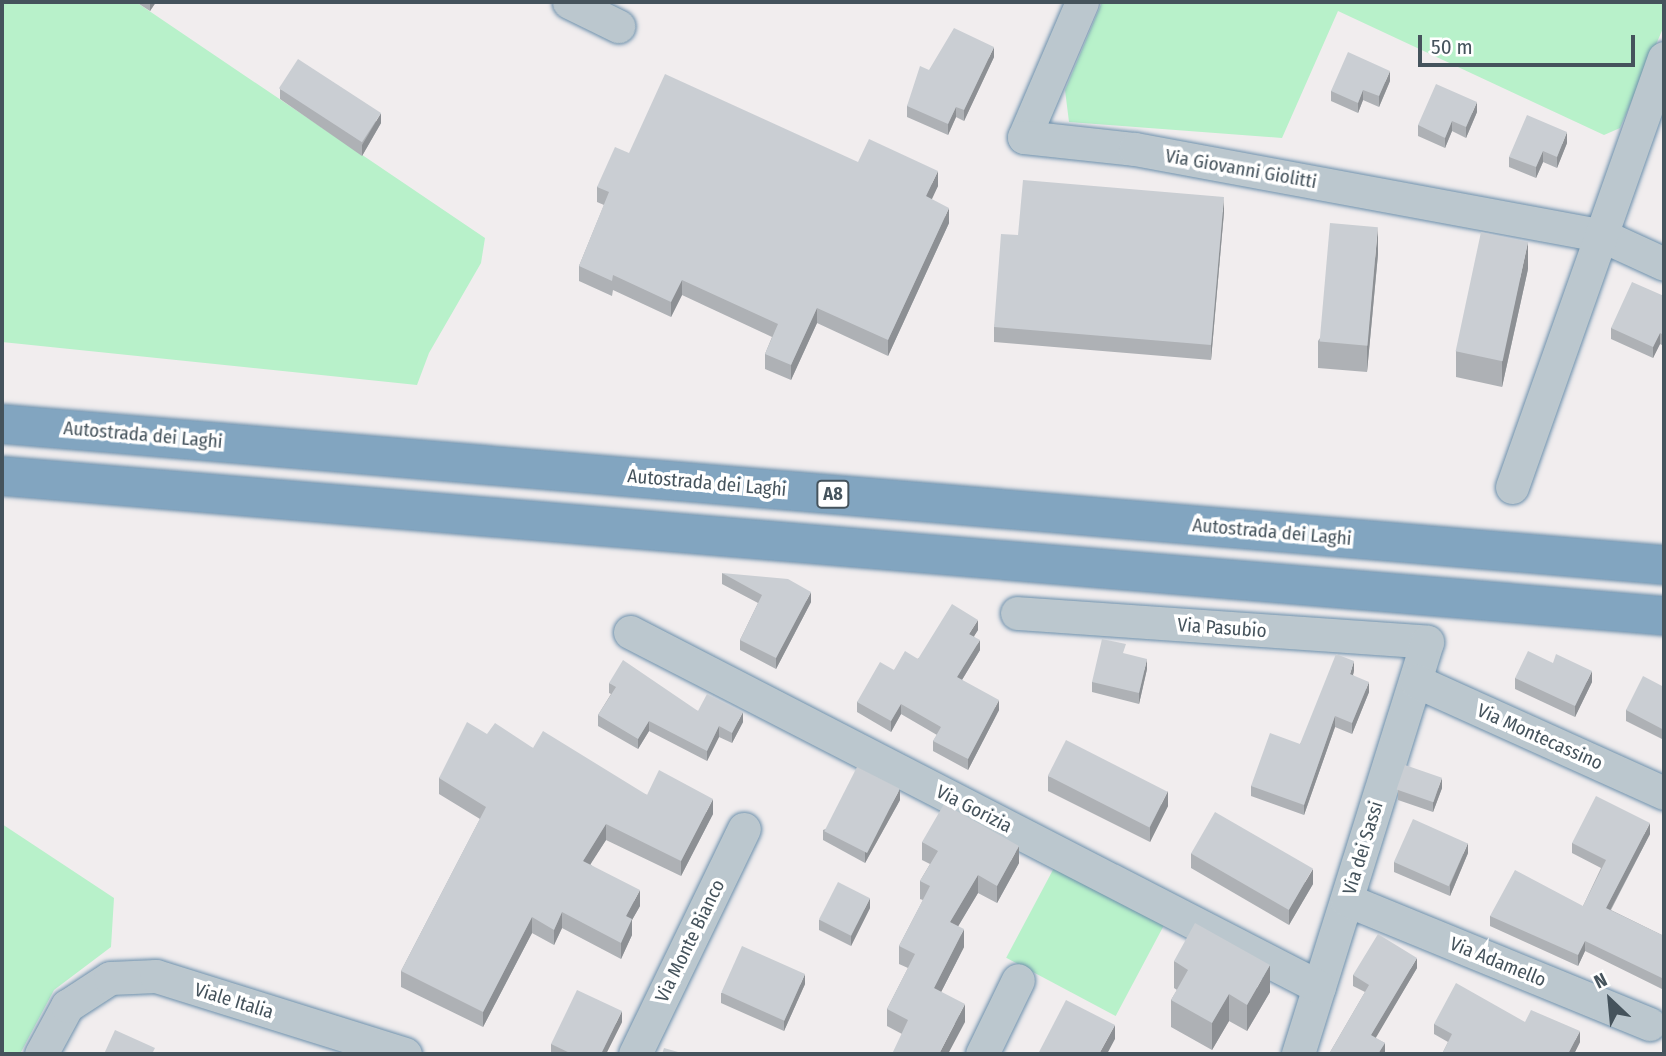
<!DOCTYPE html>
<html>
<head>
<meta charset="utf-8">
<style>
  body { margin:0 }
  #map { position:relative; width:1666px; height:1056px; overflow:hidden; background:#f1edee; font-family:"Fira Sans Condensed",sans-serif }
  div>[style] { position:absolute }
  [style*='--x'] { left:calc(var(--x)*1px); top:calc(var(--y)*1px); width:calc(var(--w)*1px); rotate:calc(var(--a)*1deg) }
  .green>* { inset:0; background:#b8f1ca; transform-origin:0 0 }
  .roads { filter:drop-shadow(0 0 2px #6d90ac) drop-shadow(0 0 2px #6d90ac) }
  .minor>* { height:33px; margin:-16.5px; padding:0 16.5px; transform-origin:16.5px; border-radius:16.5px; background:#bbc7ce }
  .motorway>* { height:38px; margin:-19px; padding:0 19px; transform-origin:19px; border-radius:19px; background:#82a5c0 }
  .wall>* { inset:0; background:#aeb1b5 }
  .shaded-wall>* { inset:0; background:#8d9094 }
  .building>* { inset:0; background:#caced3; transform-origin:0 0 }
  span { translate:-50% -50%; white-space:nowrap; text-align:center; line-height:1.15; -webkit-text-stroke:7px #fff; paint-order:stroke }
  .shield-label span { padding:2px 5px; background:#fff; border:2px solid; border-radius:5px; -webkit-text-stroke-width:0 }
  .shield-label { font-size:18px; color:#45535c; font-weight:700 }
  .street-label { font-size:19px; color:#45535c }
  .frame { position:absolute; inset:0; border:4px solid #45535c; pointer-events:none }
  .north { position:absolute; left:1575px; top:965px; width:70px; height:70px; -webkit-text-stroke:5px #fff; paint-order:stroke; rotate:334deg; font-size:19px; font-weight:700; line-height:28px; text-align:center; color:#45535c }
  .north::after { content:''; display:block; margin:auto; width:24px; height:32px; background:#45535c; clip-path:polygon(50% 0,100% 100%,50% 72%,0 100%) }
  .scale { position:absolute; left:1418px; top:35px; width:217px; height:32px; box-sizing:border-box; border:4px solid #45535c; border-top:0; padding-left:9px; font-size:21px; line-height:24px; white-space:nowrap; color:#45535c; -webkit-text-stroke:5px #fff; paint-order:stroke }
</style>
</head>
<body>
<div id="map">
  <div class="green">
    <i style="clip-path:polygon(2px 2px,136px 2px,485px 238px,481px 263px,429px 353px,417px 385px,2px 342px)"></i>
    <i style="clip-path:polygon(1102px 2px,1664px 2px,1664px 26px,1620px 128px,1604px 135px,1338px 11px,1282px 138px,1069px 122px,1065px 90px)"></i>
    <i style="clip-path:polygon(2px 824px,114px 898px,111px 947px,54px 990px,20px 1054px,2px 1054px)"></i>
    <i style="left:1055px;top:866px;width:124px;height:104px;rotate:28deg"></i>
  </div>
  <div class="roads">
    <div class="minor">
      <i style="--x:569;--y:2;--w:55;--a:26.1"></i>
      <i style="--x:1082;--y:2;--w:147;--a:113.2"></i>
      <i style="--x:1024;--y:137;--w:112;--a:6.2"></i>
      <i style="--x:1135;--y:149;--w:474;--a:10.5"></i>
      <i style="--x:1601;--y:235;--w:69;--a:24.7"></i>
      <i style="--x:1512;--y:487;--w:455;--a:-70.5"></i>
      <i style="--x:1017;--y:613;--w:411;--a:4"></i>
      <i style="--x:1427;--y:642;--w:432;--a:107.4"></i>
      <i style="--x:630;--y:632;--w:775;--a:27.26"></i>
      <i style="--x:1416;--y:681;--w:272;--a:24.3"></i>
      <i style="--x:1347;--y:900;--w:327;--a:22.3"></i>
      <i style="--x:41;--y:1054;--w:55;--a:-61.6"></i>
      <i style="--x:67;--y:1006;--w:51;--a:-33.1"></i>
      <i style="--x:110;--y:978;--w:46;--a:-2.5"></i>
      <i style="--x:156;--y:976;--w:261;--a:17.4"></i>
      <i style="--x:635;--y:1054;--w:250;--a:-64.2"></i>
      <i style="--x:982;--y:1054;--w:82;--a:-64.1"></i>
    </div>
    <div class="motorway">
      <i style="--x:2;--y:424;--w:1668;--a:4.85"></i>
      <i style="--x:2;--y:476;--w:1668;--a:4.81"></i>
    </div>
  </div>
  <div class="wall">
    <i style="clip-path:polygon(136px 2px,156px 2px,150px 11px)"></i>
    <i style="clip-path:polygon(994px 57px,964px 121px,956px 117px,948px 135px,907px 117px,907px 106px,929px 70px)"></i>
    <i style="clip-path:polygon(1390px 81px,1379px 107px,1363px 100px,1358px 113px,1331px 101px,1331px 91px)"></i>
    <i style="clip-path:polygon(280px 89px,381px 123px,362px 156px,280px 99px)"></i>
    <i style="clip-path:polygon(1477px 112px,1466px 138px,1452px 131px,1445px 148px,1418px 136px,1418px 125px)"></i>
    <i style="clip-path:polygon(1567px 143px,1557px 168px,1543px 162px,1536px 178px,1509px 167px,1509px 157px)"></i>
    <i style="clip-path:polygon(629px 153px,858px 162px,938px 186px,931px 199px,949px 223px,888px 356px,817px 323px,791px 380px,765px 369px,765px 354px,772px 337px,682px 295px,671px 317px,613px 290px,612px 296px,579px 281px,579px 266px,604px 205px,597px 202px,597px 187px)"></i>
    <i style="clip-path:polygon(1224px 212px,1211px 360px,994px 342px,994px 327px,1018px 235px)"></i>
    <i style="clip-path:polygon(1378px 254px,1367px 372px,1318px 368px,1318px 341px)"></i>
    <i style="clip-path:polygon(1528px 269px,1502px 387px,1456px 377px,1456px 351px)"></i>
    <i style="clip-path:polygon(1664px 296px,1664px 346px,1660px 344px,1653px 358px,1611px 339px,1611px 328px)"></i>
    <i style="clip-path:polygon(722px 573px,811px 602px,776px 669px,740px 650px,740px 640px,758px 603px,722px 584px)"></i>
    <i style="clip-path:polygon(978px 630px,974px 636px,980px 650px,962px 680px,999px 710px,968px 770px,933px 751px,933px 741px,937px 735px,901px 714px,891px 732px,857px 712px,857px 702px,894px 670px)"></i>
    <i style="clip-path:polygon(1147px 669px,1139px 704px,1092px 692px,1092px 682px)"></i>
    <i style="clip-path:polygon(1354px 671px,1353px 675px,1369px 692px,1352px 734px,1335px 727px,1304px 815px,1251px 796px,1251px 786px,1300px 744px)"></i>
    <i style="clip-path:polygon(1515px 678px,1592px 682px,1575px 717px,1515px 689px)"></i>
    <i style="clip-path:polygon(609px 683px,698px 711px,743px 722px,732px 743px,719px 737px,707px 761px,649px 731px,638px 749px,598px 726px,598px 715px,611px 694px,609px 693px)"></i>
    <i style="clip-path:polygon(1664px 687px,1664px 740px,1626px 721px,1626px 710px)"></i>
    <i style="clip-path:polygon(487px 734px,533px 748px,647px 795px,713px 814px,681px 876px,606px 840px,590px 864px,640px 906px,632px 920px,632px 935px,621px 959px,562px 928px,554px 945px,532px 933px,483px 1027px,401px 987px,401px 971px,480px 819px,439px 794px,439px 778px)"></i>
    <i style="clip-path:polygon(1048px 776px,1168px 806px,1150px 842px,1048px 791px)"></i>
    <i style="clip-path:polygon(1442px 788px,1433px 812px,1398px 800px,1398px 790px)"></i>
    <i style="clip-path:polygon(900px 800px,865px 863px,823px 840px,823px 830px)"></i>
    <i style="clip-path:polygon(1650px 834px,1611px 910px,1664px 936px,1664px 990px,1585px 951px,1578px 966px,1490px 926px,1490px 916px,1583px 906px,1601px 868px,1572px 853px,1572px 843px)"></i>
    <i style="clip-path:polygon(922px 842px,1019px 863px,997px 903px,978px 893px,958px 926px,964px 947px,941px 992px,965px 1022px,902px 1034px,887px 1026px,887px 1009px,908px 968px,899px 964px,899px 946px,923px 900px,920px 899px,920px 881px,930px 864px,922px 860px)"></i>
    <i style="clip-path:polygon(1191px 853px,1313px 884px,1289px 925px,1191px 868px)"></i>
    <i style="clip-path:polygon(1468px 853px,1450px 896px,1394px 872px,1394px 862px)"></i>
    <i style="clip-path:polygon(870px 908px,851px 946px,819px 930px,819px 920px)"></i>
    <i style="clip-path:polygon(1174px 961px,1270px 992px,1247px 1031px,1229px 1021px,1212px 1050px,1171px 1027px,1171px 1000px,1177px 990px,1174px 988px)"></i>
    <i style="clip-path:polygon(1417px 968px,1375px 1038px,1385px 1043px,1385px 1054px,1329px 1054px,1365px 992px,1353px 986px,1353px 975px)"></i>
    <i style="clip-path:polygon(805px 984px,784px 1031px,721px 1003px,721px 993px)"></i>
    <i style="clip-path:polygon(622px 1022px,606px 1054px,551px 1054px,551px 1044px)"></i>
    <i style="clip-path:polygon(1525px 1022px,1580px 1042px,1574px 1054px,1442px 1054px,1448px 1042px,1434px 1034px,1434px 1024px)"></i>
  </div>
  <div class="shaded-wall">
    <i style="clip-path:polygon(150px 2px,156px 2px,150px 11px)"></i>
    <i style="clip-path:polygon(994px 47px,994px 57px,964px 121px,964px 110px)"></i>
    <i style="clip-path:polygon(1390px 71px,1390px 81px,1379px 107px,1379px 96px)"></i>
    <i style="clip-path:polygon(1363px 90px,1363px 100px,1358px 113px,1358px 103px)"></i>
    <i style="clip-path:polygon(1477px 102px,1477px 112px,1466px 138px,1466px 127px)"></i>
    <i style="clip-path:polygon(956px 107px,956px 117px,948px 135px,948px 124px)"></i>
    <i style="clip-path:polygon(381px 113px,381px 123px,362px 156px,362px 145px)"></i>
    <i style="clip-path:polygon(1452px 121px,1452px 131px,1445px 148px,1445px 138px)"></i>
    <i style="clip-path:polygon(1567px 132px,1567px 143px,1557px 168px,1557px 157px)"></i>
    <i style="clip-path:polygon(1543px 151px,1543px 162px,1536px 178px,1536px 167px)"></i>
    <i style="clip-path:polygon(938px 171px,938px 186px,926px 212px,926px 196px)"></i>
    <i style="clip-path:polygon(1224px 197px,1224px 212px,1211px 360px,1211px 345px)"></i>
    <i style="clip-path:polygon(949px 208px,949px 223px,888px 356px,888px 340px)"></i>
    <i style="clip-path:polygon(1378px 227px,1378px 254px,1367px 372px,1367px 345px)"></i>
    <i style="clip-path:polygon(1528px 242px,1528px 269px,1502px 387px,1502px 360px)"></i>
    <i style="clip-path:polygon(682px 280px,682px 295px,671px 317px,671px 302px)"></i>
    <i style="clip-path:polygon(817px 308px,817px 323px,791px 380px,791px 365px)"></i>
    <i style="clip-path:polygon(1660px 333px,1660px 344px,1653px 358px,1653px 347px)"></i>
    <i style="clip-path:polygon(811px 592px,811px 602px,776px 669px,776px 658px)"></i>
    <i style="clip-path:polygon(978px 620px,978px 630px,969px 644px,969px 634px)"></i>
    <i style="clip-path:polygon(980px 640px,980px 650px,957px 688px,957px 677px)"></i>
    <i style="clip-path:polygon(1147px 659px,1147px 669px,1139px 704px,1139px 693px)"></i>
    <i style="clip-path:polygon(1354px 661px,1354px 671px,1350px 685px,1350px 674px)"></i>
    <i style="clip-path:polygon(1592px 671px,1592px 682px,1575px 717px,1575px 706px)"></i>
    <i style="clip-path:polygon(1369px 682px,1369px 692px,1352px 734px,1352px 723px)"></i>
    <i style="clip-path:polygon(999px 700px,999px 710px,968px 770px,968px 759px)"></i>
    <i style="clip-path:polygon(901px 704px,901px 714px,891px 732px,891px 721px)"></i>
    <i style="clip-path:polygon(743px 712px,743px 722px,732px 743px,732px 733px)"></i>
    <i style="clip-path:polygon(1335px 716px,1335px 727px,1304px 815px,1304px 805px)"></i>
    <i style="clip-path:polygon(649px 721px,649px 731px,638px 749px,638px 739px)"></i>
    <i style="clip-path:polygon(719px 726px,719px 737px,707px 761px,707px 751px)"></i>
    <i style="clip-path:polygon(1442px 778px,1442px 788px,1433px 812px,1433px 802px)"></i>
    <i style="clip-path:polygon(900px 789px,900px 800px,865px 863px,865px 852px)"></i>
    <i style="clip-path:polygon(1168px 791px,1168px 806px,1150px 842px,1150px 827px)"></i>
    <i style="clip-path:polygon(713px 799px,713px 814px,681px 876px,681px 861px)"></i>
    <i style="clip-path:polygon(1650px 823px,1650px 834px,1606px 918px,1606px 908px)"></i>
    <i style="clip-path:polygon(606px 824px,606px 840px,583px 876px,583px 861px)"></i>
    <i style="clip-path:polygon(1468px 843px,1468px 853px,1450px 896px,1450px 885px)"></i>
    <i style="clip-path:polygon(1019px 846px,1019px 863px,997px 903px,997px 886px)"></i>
    <i style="clip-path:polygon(1313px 869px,1313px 884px,1289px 925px,1289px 909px)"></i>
    <i style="clip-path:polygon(978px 875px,978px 893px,950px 940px,950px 922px)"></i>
    <i style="clip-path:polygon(640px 890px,640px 906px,632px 920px,632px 935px,621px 959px,621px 943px,626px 916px)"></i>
    <i style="clip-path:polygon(870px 898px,870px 908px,851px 946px,851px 936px)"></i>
    <i style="clip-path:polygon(562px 912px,562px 928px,554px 945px,554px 930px)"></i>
    <i style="clip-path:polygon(532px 917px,532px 933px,483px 1027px,483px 1012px)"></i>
    <i style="clip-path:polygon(964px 929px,964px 947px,934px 1006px,934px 988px)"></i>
    <i style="clip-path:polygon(1585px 941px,1585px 951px,1578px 966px,1578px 955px)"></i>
    <i style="clip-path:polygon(1417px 958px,1417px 968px,1371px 1046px,1371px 1035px)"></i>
    <i style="clip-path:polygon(1270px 965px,1270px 992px,1247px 1031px,1247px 1005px)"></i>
    <i style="clip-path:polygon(805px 974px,805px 984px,784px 1031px,784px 1021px)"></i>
    <i style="clip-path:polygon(1229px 994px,1229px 1021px,1212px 1050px,1212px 1023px)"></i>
    <i style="clip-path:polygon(965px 1004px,965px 1022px,948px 1054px,939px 1054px)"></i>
    <i style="clip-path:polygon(622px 1011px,622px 1022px,606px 1054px,601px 1054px)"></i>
    <i style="clip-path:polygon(1115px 1025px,1115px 1039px,1107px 1054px,1099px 1054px)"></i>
    <i style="clip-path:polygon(1580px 1031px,1580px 1042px,1574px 1054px,1568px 1054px)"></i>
    <i style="clip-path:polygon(1385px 1043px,1385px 1054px,1378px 1054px)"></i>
  </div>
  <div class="building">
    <i style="clip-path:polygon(954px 28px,994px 47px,964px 110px,956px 107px,948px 124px,907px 106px,920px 66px,929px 70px)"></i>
    <i style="clip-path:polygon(1348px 52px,1390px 71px,1379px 96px,1363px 90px,1358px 103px,1331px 91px)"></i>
    <i style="left:298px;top:59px;width:99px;height:35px;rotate:33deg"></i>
    <i style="clip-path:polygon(665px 74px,858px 162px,869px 139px,938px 171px,926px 196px,949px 208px,888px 340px,817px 308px,791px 365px,765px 354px,778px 324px,682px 280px,671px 302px,613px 275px,612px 281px,579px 266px,609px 192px,597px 187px,615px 147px,629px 153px)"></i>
    <i style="clip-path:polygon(1436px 84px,1477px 102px,1466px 127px,1452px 121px,1445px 138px,1418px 125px)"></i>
    <i style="clip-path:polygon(1527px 115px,1567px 132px,1557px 157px,1543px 151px,1536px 167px,1509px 157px)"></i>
    <i style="clip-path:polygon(1023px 180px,1224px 197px,1211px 345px,994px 327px,1001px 234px,1018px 235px)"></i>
    <i style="left:1330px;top:223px;width:48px;height:119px;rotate:5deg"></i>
    <i style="left:1481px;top:232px;width:48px;height:122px;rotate:12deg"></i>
    <i style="clip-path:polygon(1632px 282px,1664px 296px,1664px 335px,1660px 333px,1653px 347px,1611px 328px)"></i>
    <i style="clip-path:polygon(722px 573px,788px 579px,811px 592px,776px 658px,740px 640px,762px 595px)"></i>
    <i style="clip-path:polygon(952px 604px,978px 620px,969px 634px,980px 640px,957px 677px,999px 700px,968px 759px,933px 741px,941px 727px,901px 704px,891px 721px,857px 702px,880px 662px,894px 670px,905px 651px,918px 659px)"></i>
    <i style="clip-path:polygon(1102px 639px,1126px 644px,1123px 653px,1147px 659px,1139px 693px,1092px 682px)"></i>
    <i style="clip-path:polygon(1528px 651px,1553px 663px,1556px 654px,1592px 671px,1575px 706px,1515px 678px)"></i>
    <i style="clip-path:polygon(1336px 654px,1354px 661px,1350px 674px,1369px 682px,1352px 723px,1335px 716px,1304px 805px,1251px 786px,1270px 733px,1300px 744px)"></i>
    <i style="clip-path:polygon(623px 660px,698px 711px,707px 694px,743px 712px,732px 733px,719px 726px,707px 751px,649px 721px,638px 739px,598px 715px,616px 687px,609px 683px)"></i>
    <i style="clip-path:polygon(1643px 676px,1664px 687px,1664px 730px,1626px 710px)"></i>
    <i style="clip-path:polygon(467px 722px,487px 734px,495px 723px,533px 748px,543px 731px,647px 795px,659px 770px,713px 799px,681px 861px,606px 824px,583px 861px,640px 890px,626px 916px,632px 919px,621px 943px,562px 912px,554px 930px,532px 917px,483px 1012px,401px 971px,486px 807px,439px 778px)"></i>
    <i style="left:1066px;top:740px;width:114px;height:40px;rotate:27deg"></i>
    <i style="left:1405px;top:765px;width:39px;height:26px;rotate:19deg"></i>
    <i style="left:857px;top:767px;width:48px;height:72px;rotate:27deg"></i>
    <i style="clip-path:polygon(1596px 796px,1650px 823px,1606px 908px,1664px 936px,1664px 979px,1585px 941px,1578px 955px,1490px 916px,1515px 870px,1583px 906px,1606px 860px,1572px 843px)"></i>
    <i style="clip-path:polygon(944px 804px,1019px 846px,997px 886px,978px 875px,950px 922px,964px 929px,934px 988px,965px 1004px,939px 1054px,892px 1054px,908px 1020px,887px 1009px,915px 954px,899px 946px,930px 886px,920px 881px,938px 851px,922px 842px)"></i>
    <i style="left:1215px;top:812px;width:113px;height:48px;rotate:30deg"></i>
    <i style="left:1413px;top:819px;width:60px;height:47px;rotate:24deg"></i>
    <i style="left:838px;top:882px;width:36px;height:42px;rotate:27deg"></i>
    <i style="clip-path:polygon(1195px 923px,1270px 965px,1247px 1005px,1229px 994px,1212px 1023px,1171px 1000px,1188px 970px,1174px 961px)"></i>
    <i style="clip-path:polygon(1378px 934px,1417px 958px,1371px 1035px,1385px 1043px,1378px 1054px,1329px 1054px,1369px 985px,1353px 975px)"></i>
    <i style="left:742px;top:946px;width:69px;height:51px;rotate:24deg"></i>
    <i style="clip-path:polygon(1456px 983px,1525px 1022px,1531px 1010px,1580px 1031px,1568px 1054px,1442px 1054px,1452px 1034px,1434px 1024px)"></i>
    <i style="clip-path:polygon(577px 990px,622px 1011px,601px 1054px,572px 1054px,551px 1044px)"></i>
    <i style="clip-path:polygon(1066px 1000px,1115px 1025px,1099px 1054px,1038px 1054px)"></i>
    <i style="clip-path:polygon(115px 1030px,155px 1048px,152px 1054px,104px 1054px)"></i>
    <i style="clip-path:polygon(664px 1048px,685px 1054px,662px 1054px)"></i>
  </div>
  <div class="shield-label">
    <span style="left:833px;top:494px">A8</span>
  </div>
  <div class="street-label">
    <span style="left:1241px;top:169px;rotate:10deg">Via Giovanni Giolitti</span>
    <span style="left:143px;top:435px;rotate:5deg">Autostrada dei Laghi</span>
    <span style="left:707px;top:483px;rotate:5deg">Autostrada dei Laghi</span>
    <span style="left:1272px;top:532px;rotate:5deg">Autostrada dei Laghi</span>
    <span style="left:1222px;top:628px;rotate:4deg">Via Pasubio</span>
    <span style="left:1540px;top:737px;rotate:24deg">Via Montecassino</span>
    <span style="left:974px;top:809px;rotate:27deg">Via Gorizia</span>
    <span style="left:1363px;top:848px;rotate:-73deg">Via dei Sassi</span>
    <span style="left:690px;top:941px;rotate:-64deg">Via Monte Bianco</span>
    <span style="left:1498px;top:962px;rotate:22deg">Via Adamello</span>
    <span style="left:234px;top:1001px;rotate:17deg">Viale Italia</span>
  </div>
  <div class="frame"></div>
  <div class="north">N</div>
  <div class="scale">50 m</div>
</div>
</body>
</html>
